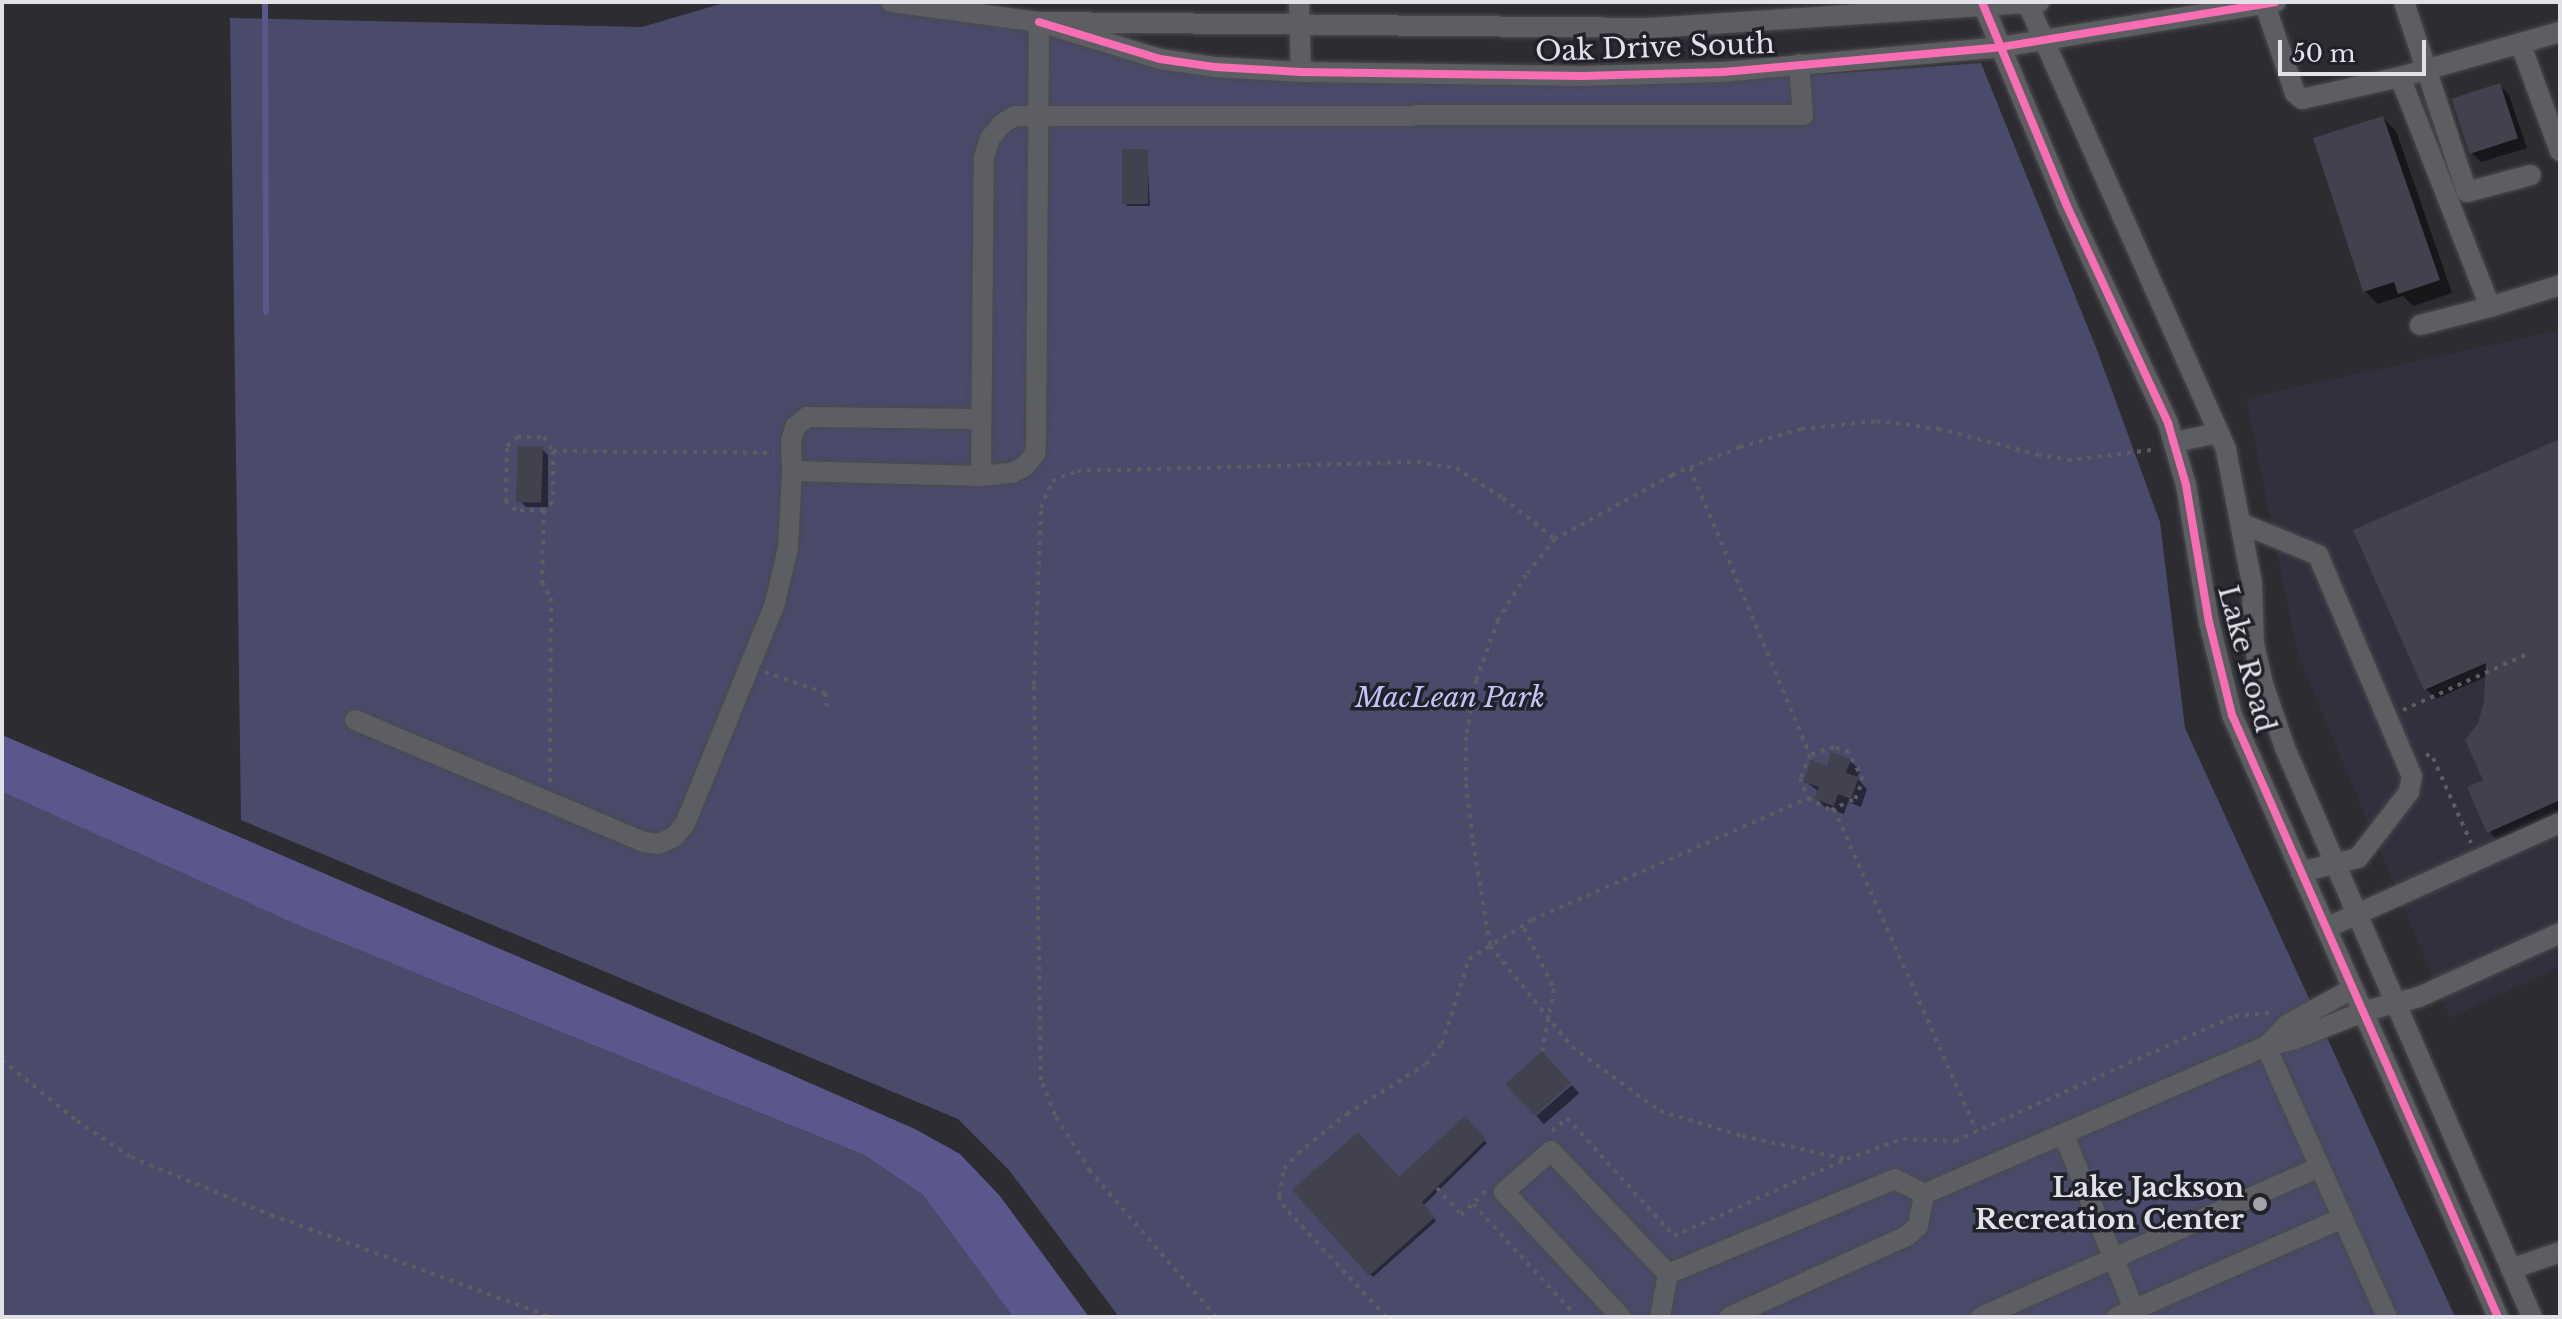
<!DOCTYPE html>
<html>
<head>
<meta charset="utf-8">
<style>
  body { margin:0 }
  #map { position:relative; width:2562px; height:1319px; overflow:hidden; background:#2c2c31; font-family:"Libre Baskerville",serif }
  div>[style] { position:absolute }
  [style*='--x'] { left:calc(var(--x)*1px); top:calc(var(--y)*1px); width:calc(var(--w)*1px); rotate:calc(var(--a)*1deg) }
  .built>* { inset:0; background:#31313e }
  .green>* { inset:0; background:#4a4a6b }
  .water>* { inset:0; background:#59578b }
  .shadow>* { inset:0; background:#0007; transform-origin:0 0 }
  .stream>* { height:6px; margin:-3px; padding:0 3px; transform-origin:3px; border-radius:3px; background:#59578b }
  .building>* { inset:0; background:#42414e; transform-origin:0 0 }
  .path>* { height:4px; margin-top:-2px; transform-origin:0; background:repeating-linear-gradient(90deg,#5d5d61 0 4px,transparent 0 10px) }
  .roads { filter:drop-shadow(0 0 2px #4a4a4e) drop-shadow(0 0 2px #4a4a4e) }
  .minor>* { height:20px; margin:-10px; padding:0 10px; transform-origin:10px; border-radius:10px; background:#5d5e61 }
  .cycleway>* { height:8px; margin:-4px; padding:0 4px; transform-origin:4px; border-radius:4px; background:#f96db3 }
  .dots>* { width:22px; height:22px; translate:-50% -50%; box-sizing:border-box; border:4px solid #202129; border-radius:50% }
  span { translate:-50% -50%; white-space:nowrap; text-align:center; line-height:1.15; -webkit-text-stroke:7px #202129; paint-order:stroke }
  .street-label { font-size:28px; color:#e1e1e7 }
  .park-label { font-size:28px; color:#c2c3f7; font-style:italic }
  .poi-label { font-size:28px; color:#e1e1e7; font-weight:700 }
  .right { translate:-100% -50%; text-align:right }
  .frame { position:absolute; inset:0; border:4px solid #e1e1e7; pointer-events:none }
  .scale { position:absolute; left:2278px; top:40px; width:148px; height:36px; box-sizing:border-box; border:4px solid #e1e1e7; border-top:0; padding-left:10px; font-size:24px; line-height:28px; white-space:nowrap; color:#e1e1e7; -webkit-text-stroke:6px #202129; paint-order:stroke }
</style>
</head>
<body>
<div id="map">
  <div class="built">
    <i style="clip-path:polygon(2560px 330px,2560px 967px,2450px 1018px,2298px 655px,2246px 398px)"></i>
  </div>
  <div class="green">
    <i style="clip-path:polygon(727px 2px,875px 2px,1016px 28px,1172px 66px,1742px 80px,1981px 63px,2097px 350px,2160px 522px,2185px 728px,2455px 1317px,1119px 1317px,1009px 1170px,958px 1119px,241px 820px,230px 18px,642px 27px)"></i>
    <i style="clip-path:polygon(2px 792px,302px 927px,864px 1155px,923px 1195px,1013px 1317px,2px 1317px)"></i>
  </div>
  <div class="water">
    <i style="clip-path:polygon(2px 735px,675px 1024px,915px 1129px,960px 1154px,1000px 1196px,1089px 1317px,1013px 1317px,923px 1195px,864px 1155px,302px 927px,2px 792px)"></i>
  </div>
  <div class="shadow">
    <i style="clip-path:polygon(2499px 85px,2509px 95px,2527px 148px,2481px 162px,2472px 153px)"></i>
    <i style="clip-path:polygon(2383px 118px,2396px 131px,2452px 293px,2413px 306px,2403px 296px,2378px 304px,2365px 291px)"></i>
    <i style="clip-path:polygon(1147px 151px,1150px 206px,1128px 206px,1125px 204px)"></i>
    <i style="clip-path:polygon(2560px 441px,2560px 814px,2498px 841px,2489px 831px,2479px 723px,2486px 703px,2487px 676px,2436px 699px,2426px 689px,2356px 531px)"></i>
    <i style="clip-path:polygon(542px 449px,548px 455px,548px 507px,526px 507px,520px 501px)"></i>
    <i style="clip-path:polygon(1850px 761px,1860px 770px,1857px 778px,1867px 789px,1861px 807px,1848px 802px,1844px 814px,1826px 808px,1817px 799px,1819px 792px,1805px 781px)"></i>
    <i style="left:1572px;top:1085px;width:11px;height:47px;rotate:49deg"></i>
    <i style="clip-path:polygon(1465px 1119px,1487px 1143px,1423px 1206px,1436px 1221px,1373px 1277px,1295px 1191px,1399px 1179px)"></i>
  </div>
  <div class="stream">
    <i style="--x:265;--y:2;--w:310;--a:89.8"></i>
  </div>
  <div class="building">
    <i style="left:2500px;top:83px;width:58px;height:51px;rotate:72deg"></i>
    <i style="clip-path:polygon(2383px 116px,2440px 280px,2398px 294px,2394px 282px,2363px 292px,2313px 138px)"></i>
    <i style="left:1122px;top:149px;width:26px;height:55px"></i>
    <i style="clip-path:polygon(2560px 439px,2560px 800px,2487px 833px,2467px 787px,2483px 780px,2465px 740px,2478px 723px,2484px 702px,2486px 663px,2424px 690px,2353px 530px)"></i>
    <i style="left:518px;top:446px;width:25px;height:56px;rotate:2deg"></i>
    <i style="clip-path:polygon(1831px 752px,1851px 759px,1846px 773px,1859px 777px,1851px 799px,1838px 794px,1834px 806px,1814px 799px,1819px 787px,1803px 782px,1811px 760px,1827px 766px)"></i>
    <i style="left:1542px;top:1051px;width:43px;height:49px;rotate:48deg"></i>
    <i style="clip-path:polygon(1465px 1116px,1486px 1139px,1422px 1202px,1435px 1217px,1369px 1276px,1292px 1190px,1358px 1132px,1399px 1177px)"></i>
  </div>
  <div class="path">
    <i style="--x:2151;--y:450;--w:81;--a:172.9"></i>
    <i style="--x:2071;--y:460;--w:32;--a:-171"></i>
    <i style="--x:2039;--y:455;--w:102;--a:-165.3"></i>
    <i style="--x:1940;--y:429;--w:65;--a:-173"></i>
    <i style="--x:1875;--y:421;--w:74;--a:173.8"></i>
    <i style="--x:1801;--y:429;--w:64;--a:163.6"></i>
    <i style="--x:1740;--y:447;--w:74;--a:157.6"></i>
    <i style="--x:1672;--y:475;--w:133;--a:151.3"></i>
    <i style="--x:1555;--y:539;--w:46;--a:128.9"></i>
    <i style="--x:1526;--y:575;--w:53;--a:121.9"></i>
    <i style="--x:1498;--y:620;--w:64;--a:110.1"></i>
    <i style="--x:1476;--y:680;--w:58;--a:100"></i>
    <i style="--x:1466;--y:737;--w:47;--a:90"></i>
    <i style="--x:1466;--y:784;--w:58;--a:83.1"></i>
    <i style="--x:1473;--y:842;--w:105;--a:80.7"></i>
    <i style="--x:1490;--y:946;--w:130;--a:50.9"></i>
    <i style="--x:1572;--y:1047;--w:109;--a:36"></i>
    <i style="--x:1660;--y:1111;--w:86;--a:17"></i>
    <i style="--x:1742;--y:1136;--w:107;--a:12.4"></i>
    <i style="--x:1847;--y:1159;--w:59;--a:-19.7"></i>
    <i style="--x:1903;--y:1139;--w:52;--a:2.2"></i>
    <i style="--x:1955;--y:1141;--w:307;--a:-24.1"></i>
    <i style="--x:2235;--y:1016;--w:36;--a:-5"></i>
    <i style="--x:553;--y:451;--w:221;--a:0.5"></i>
    <i style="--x:1690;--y:468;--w:311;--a:67.3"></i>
    <i style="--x:1810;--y:755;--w:25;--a:113"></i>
    <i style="--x:1800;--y:778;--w:22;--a:68"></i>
    <i style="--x:1808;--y:798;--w:26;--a:28"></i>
    <i style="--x:1831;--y:810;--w:26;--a:-25"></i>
    <i style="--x:1855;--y:799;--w:21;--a:-67"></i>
    <i style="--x:1863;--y:780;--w:31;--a:-117"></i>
    <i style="--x:1849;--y:752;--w:16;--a:-162"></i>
    <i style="--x:1834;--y:747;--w:25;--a:162"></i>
    <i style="--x:544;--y:510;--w:28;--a:180"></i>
    <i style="--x:516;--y:510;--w:13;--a:-141"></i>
    <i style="--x:506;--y:502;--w:56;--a:-89"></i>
    <i style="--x:507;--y:446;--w:13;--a:-42"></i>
    <i style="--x:517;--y:437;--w:27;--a:0"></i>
    <i style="--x:544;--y:437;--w:17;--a:57"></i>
    <i style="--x:553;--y:451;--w:51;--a:90"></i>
    <i style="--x:553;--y:502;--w:12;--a:138"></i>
    <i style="--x:544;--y:510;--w:72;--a:91.6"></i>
    <i style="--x:542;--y:582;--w:18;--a:61"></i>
    <i style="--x:551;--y:598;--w:185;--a:90.3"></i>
    <i style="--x:765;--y:672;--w:64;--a:19.3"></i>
    <i style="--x:825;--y:693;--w:13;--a:81"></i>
    <i style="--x:2403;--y:710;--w:134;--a:-24.3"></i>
    <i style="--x:2426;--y:754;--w:8;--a:30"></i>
    <i style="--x:2433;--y:758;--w:93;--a:65.9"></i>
    <i style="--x:1834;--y:809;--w:353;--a:66.1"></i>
    <i style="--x:1524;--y:928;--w:68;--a:63.8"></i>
    <i style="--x:1554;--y:989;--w:63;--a:101"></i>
    <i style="--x:2;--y:1060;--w:97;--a:39.1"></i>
    <i style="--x:77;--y:1121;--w:65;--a:33.7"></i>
    <i style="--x:131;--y:1157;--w:152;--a:22.5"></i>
    <i style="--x:271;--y:1215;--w:298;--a:20"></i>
    <i style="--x:1552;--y:1131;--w:20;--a:-41"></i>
    <i style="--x:1567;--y:1118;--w:159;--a:47.8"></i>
    <i style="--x:1674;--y:1236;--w:186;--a:-24.1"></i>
    <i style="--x:1437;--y:1188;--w:36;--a:48"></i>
    <i style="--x:1461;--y:1215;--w:35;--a:-44"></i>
    <i style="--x:1473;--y:1204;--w:154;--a:47.4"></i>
    <i style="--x:1216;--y:1317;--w:193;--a:-130.8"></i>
    <i style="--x:1090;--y:1171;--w:66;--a:-122"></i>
    <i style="--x:1055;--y:1115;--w:38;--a:-112"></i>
    <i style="--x:1041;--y:1080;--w:395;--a:-91"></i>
    <i style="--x:1034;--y:685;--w:177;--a:-87.7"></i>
    <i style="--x:1041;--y:508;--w:29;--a:-68"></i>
    <i style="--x:1052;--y:481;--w:27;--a:-22"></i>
    <i style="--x:1077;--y:471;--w:340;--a:-1.5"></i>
    <i style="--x:1417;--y:462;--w:39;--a:9"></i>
    <i style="--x:1456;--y:468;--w:56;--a:32.6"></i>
    <i style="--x:1503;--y:498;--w:66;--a:38.3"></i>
    <i style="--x:1386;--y:1317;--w:149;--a:-132.8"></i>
    <i style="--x:1285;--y:1208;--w:13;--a:-117"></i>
    <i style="--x:1279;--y:1196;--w:27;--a:-80"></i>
    <i style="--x:1284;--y:1169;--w:21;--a:-49"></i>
    <i style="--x:1298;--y:1153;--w:63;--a:-38.5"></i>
    <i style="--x:1347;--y:1114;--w:93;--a:-32.3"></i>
    <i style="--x:1426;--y:1064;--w:26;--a:-51"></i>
    <i style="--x:1442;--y:1044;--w:89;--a:-72.4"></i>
    <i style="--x:1469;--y:959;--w:74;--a:-31.8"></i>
    <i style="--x:1532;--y:920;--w:302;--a:-23.8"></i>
  </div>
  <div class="roads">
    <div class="minor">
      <i style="--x:891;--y:2;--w:149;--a:7.7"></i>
      <i style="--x:1039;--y:22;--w:610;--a:0.56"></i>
      <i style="--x:1649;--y:28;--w:391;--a:-3.8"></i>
      <i style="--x:1299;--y:2;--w:70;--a:88.4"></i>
      <i style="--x:1982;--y:2;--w:219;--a:67.4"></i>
      <i style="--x:2066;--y:204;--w:242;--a:65"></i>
      <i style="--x:2168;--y:423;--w:65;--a:73.8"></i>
      <i style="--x:2186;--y:485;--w:139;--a:80.5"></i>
      <i style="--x:2209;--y:622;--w:96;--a:76.1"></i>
      <i style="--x:2232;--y:715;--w:658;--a:66.16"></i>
      <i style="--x:2027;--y:2;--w:490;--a:66"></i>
      <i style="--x:2226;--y:450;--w:136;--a:79"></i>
      <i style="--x:2252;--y:584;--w:60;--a:88.1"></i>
      <i style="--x:2254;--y:644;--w:41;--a:77.3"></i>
      <i style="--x:2263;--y:684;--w:68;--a:71"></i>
      <i style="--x:2285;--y:748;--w:620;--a:66.53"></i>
      <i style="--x:2264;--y:2;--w:96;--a:71.2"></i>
      <i style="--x:2295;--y:93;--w:9;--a:41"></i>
      <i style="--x:2302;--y:99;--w:100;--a:-12.7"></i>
      <i style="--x:2404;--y:2;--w:200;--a:71.7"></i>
      <i style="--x:2467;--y:192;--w:66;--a:-14.9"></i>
      <i style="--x:1039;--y:22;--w:127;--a:17"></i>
      <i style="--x:1160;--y:59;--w:56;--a:8.3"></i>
      <i style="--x:1215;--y:67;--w:86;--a:3.3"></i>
      <i style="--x:1301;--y:72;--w:281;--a:0.8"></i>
      <i style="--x:1582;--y:76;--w:141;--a:-1.6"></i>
      <i style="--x:1723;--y:72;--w:279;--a:-5.1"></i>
      <i style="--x:2001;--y:47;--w:278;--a:-9.3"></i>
      <i style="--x:2560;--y:32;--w:166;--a:164.3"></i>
      <i style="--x:2400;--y:77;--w:247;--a:68.6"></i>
      <i style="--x:2490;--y:307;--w:73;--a:-17.4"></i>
      <i style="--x:2520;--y:43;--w:115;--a:69.7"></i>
      <i style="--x:2420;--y:325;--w:72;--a:-14.4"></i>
      <i style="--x:2174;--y:442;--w:46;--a:-11.3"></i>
      <i style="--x:792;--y:471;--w:30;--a:-92"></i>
      <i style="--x:791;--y:441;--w:15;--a:-74"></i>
      <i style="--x:795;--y:427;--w:16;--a:-40"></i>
      <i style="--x:807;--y:417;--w:173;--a:0.7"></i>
      <i style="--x:981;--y:476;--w:31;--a:-6"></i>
      <i style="--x:1012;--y:473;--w:15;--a:-28"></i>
      <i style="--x:1025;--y:466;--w:16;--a:-50"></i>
      <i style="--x:1035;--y:454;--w:11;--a:-85"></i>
      <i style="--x:1036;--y:443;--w:421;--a:-89.6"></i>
      <i style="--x:2243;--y:524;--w:81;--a:22.5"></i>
      <i style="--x:2318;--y:555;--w:240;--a:67"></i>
      <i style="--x:2412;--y:776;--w:16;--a:101"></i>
      <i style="--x:2409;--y:792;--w:83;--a:127.7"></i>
      <i style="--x:2358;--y:858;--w:59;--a:166.2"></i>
      <i style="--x:355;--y:720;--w:314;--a:22.9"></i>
      <i style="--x:644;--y:842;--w:14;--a:8"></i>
      <i style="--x:658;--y:844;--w:17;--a:-24"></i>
      <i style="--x:674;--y:837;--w:17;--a:-50"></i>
      <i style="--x:685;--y:824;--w:239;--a:-67.8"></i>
      <i style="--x:775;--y:603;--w:57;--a:-76.7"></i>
      <i style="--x:788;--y:548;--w:77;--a:-87"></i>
      <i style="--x:792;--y:471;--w:189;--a:1.5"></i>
      <i style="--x:981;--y:476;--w:319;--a:-89.5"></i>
      <i style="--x:984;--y:157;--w:20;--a:-72"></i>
      <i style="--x:990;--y:138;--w:20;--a:-49"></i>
      <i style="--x:1003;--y:123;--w:14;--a:-30"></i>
      <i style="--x:1015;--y:116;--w:788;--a:-0.07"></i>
      <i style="--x:1803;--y:115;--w:51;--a:-94.5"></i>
      <i style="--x:2326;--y:928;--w:256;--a:-24.2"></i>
      <i style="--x:2064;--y:1135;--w:188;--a:68.1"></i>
      <i style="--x:1924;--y:1194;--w:373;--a:-23.4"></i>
      <i style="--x:2266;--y:1046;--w:31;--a:-45"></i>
      <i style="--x:2288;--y:1024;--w:73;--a:-28.7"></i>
      <i style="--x:2511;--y:1269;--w:52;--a:-19.1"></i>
      <i style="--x:1621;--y:1317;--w:171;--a:-133.1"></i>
      <i style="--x:1504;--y:1192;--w:62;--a:-41.1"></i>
      <i style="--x:1551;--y:1151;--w:170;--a:46.4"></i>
      <i style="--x:1668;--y:1274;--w:246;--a:-22.7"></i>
      <i style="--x:1895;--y:1179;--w:33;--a:27"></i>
      <i style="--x:1660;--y:1317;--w:44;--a:-79.5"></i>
      <i style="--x:1729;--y:1317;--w:196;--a:-24.5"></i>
      <i style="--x:1907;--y:1236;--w:15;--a:-42"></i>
      <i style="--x:1918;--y:1226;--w:33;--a:-79"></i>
      <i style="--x:1981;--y:1317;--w:370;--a:-23.9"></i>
      <i style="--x:2117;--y:1317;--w:247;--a:-23.7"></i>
      <i style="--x:2387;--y:1317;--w:297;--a:-114.1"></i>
      <i style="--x:2266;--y:1046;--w:28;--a:-13"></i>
      <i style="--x:2293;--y:1040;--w:78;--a:-21.9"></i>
      <i style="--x:2365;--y:1011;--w:56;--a:-14.5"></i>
      <i style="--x:2419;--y:997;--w:155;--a:-24.4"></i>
    </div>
  </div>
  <div class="cycleway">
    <i style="--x:1982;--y:2;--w:219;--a:67.4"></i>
    <i style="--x:2066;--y:204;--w:242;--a:65"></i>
    <i style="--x:2168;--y:423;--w:65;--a:73.8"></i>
    <i style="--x:2186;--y:485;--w:139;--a:80.5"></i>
    <i style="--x:2209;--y:622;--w:96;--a:76.1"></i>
    <i style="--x:2232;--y:715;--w:658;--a:66.16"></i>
    <i style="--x:1039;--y:22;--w:127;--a:17"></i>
    <i style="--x:1160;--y:59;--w:56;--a:8.3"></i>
    <i style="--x:1215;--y:67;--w:86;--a:3.3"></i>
    <i style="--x:1301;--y:72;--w:281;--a:0.8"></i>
    <i style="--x:1582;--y:76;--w:141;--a:-1.6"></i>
    <i style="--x:1723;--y:72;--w:279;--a:-5.1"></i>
    <i style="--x:2001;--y:47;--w:278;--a:-9.3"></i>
  </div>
  <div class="dots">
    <i style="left:2260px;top:1204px;background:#a2a2a7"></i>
  </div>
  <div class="street-label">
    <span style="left:1655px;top:48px;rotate:-2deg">Oak Drive South</span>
    <span style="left:2246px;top:659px;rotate:75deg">Lake Road</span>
  </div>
  <div class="park-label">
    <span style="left:1450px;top:698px">MacLean Park</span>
  </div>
  <div class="poi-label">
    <span class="right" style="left:2244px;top:1204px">Lake Jackson<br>Recreation Center</span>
  </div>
  <div class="frame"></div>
  <div class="scale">50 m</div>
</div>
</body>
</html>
